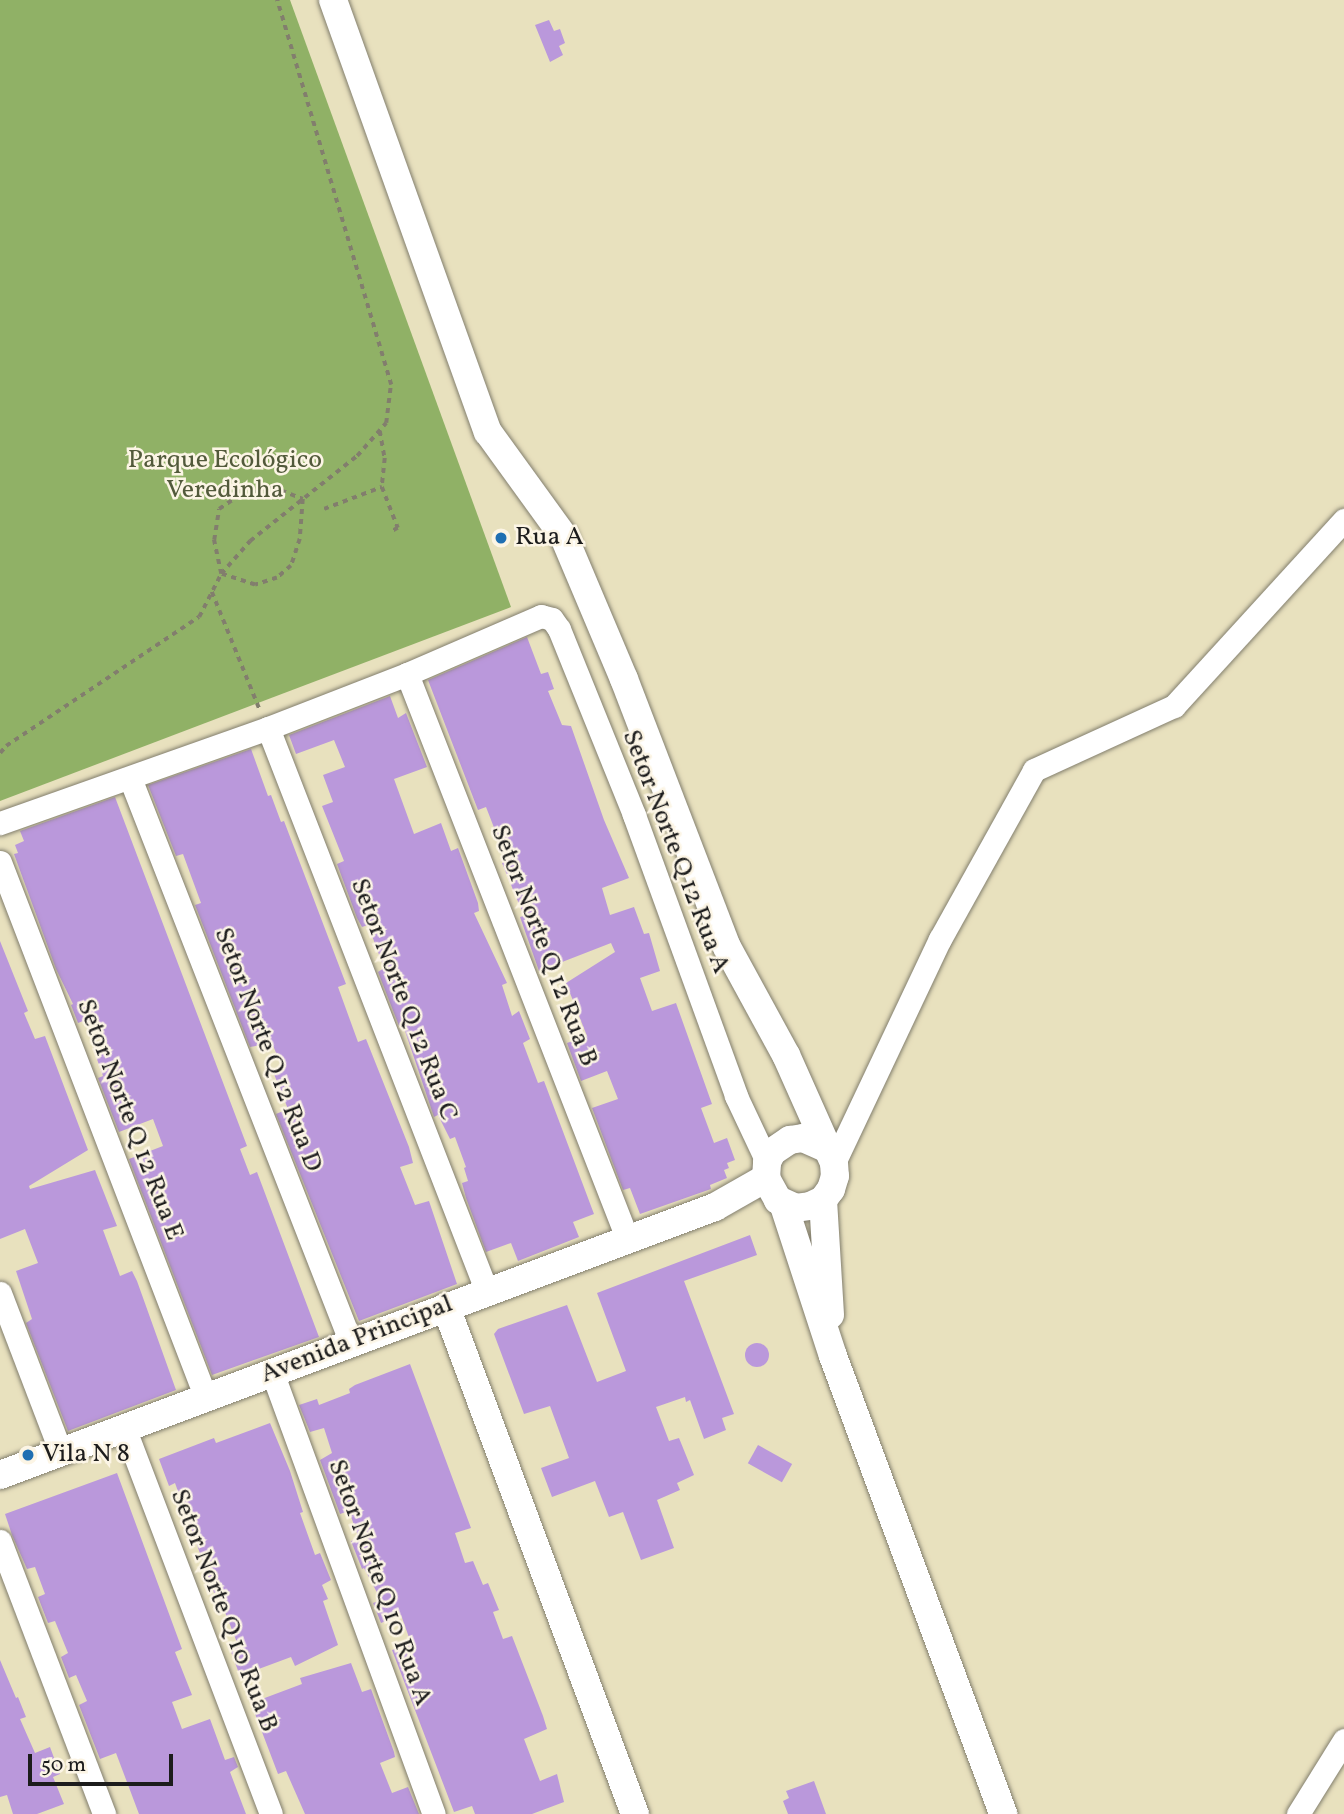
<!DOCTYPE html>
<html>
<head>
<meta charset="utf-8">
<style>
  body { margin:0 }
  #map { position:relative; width:1344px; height:1814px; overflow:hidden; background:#e8e1be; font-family:Vollkorn,serif }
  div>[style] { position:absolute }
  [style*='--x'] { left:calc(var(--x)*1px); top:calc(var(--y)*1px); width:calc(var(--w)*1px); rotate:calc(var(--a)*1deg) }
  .forest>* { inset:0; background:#90b166 }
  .building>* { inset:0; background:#ba98db; transform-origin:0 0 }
  .round { border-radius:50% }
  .path>* { height:3.5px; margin-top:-1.75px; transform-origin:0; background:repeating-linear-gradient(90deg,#827e6d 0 5px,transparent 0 10px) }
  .roads { filter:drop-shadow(0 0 2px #827e6d) drop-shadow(0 0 2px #827e6d) }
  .minor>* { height:23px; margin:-11.5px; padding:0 11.5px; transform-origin:11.5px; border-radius:11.5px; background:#fff }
  .tertiary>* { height:28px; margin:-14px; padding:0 14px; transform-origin:14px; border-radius:14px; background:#fff }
  .dots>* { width:19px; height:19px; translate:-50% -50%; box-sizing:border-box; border:4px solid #fcf5e5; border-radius:50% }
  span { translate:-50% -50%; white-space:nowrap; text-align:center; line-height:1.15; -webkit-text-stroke:5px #fcf5e5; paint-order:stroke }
  .park-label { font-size:26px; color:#525a3b }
  .poi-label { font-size:26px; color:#1c1c1c }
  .left { translate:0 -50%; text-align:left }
  .street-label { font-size:26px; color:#1c1c1c }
  .scale { position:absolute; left:28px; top:1754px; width:145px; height:32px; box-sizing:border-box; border:4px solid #1c1c1c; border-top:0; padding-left:9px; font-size:21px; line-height:24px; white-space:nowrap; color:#1c1c1c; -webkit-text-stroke:5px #fcf5e5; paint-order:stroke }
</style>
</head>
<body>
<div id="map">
  <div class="forest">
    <i style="clip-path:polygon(0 0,290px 0,511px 607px,0 801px)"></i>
  </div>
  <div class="building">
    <i style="clip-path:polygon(549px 20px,554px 31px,560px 29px,565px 43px,559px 46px,563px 55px,550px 62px,535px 25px)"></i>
    <i style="clip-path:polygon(527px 637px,541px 674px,548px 672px,554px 689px,548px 691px,562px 725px,571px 726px,604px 820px,629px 878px,602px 888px,610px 915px,634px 907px,644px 934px,649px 933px,660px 971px,640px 978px,652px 1011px,676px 1003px,712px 1104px,701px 1108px,714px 1143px,727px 1138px,735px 1160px,727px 1163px,729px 1168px,724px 1170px,727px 1178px,710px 1185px,711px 1189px,640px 1214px,630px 1188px,623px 1190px,592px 1108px,618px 1099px,607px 1071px,581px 1081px,567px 1043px,587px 1036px,566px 983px,615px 952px,611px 943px,539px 971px,520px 917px,524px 916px,502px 863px,507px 861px,486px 807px,478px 810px,428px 680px)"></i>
    <i style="clip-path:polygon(390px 696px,398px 718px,406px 713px,427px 767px,394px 779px,414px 834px,441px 823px,451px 851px,458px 848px,478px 903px,479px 911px,474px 913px,507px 983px,502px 985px,512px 1016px,519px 1011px,530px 1039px,523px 1043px,538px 1083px,544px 1081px,594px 1214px,573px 1222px,579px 1237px,518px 1261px,511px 1243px,486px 1252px,466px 1198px,462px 1183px,468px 1181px,464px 1168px,466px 1167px,455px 1137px,450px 1139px,438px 1115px,434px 1117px,403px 1025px,399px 1026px,378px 972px,384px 968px,368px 925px,362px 927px,357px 918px,337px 864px,344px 861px,322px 806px,333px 802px,323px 775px,345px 767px,334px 740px,296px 754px,289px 735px)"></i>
    <i style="clip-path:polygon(251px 749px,268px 796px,271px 795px,281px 822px,284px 821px,346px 984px,338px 987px,358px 1042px,366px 1039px,409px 1147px,413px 1163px,400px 1167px,415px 1205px,429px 1201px,457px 1284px,359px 1321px,276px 1114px,288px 1109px,274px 1074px,283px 1070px,272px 1043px,250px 1047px,195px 905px,201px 903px,183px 854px,176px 856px,148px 785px)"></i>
    <i style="clip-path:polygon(115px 797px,247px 1146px,240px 1149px,250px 1175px,257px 1172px,319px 1337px,212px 1375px,129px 1159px,163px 1146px,153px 1119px,119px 1132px,98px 1078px,103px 1076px,93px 1048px,107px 1043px,96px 1016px,78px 1023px,71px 1005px,73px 1004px,56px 969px,14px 854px,18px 853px,15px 845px,24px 841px,20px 831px)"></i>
    <i style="clip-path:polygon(0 941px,28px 1011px,24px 1013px,35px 1039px,45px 1036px,88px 1150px,29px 1186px,30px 1189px,95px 1170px,117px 1226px,103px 1230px,120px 1276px,132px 1271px,137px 1281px,176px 1390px,68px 1431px,26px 1323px,32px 1319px,16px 1271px,38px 1263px,25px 1229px,0 1239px)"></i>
    <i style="clip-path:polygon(750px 1235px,757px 1255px,684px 1281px,734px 1414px,722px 1418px,726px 1430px,704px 1439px,690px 1400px,686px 1402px,685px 1397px,656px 1407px,669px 1441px,679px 1438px,694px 1475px,677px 1483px,680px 1490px,657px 1500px,674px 1548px,641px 1560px,623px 1512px,609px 1517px,595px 1481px,552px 1497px,541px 1468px,569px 1458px,550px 1406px,524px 1414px,494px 1334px,498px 1329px,567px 1305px,597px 1382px,626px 1371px,597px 1293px)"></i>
    <i class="round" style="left:745px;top:1343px;width:24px;height:24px"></i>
    <i style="clip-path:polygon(410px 1364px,471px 1528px,455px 1533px,465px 1563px,473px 1561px,483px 1585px,488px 1583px,499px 1610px,493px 1612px,503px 1639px,512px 1636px,543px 1716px,547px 1729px,524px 1739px,540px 1781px,557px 1774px,564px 1802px,532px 1814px,475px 1814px,472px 1806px,454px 1812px,392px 1650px,411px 1643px,401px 1615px,381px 1623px,373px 1603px,381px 1600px,364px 1568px,362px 1569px,351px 1541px,359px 1539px,349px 1511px,340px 1514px,320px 1460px,332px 1453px,324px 1428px,310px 1432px,299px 1405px,317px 1399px,319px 1405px,350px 1393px,349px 1389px,355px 1385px)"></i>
    <i style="clip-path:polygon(270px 1423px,290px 1471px,303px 1512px,300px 1513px,315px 1555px,320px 1553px,331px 1580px,322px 1585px,328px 1599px,323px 1601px,338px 1645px,295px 1666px,291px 1657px,240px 1676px,230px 1649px,238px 1645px,217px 1592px,214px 1593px,175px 1483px,169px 1486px,159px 1459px,214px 1438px,216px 1443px)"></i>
    <i style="left:758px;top:1445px;width:39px;height:21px;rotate:29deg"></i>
    <i style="clip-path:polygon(117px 1473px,182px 1649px,175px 1652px,192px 1695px,172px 1702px,182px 1729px,210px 1719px,225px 1760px,234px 1757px,238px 1767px,230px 1772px,246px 1814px,139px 1814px,116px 1753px,100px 1759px,79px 1705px,87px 1701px,76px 1675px,69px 1678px,61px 1657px,68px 1653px,55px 1621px,48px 1623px,38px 1597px,45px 1594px,35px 1567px,27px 1569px,12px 1535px,5px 1514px)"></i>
    <i style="clip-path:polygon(0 1660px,16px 1698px,18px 1697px,26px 1717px,20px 1719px,35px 1753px,50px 1747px,60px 1774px,53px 1777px,64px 1804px,37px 1814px,13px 1814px,7px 1795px,0 1797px)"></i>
    <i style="clip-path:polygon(351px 1663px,362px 1692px,371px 1689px,394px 1752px,395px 1757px,380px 1763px,392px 1793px,408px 1787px,419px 1814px,305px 1814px,286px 1771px,278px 1774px,251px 1703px,302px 1684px,300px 1678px)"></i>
    <i style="clip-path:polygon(814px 1781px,826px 1814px,788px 1814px,783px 1801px,789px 1798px,786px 1791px)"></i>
  </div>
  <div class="path">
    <i style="--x:380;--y:431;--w:27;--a:80"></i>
    <i style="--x:385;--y:458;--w:29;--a:96"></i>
    <i style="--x:272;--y:487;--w:33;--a:21"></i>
    <i style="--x:303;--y:499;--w:40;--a:94.3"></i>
    <i style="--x:300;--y:539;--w:28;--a:108"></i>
    <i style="--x:291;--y:566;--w:18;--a:139"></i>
    <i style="--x:277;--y:578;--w:23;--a:162"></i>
    <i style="--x:255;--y:585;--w:36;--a:-162"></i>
    <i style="--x:221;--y:574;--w:35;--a:-102"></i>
    <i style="--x:214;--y:540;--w:31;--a:-81"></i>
    <i style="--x:219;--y:509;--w:27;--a:-34"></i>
    <i style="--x:241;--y:494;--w:32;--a:-13"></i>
    <i style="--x:324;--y:509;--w:62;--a:-20.8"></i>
    <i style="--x:382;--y:487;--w:44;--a:68.7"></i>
    <i style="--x:398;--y:528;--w:6;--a:149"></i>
    <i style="--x:212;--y:592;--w:127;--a:67.9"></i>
    <i style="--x:0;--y:753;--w:9;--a:-49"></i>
    <i style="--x:6;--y:746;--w:232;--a:-33.8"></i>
    <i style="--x:199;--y:617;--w:48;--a:-62.9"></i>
    <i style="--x:221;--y:574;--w:44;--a:-48.7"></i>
    <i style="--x:250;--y:541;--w:137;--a:-38.5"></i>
    <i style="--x:357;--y:456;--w:44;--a:-48.7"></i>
    <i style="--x:386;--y:423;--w:38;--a:-83"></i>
    <i style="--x:391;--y:385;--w:402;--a:-106.5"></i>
  </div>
  <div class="roads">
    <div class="minor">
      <i style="--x:407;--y:674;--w:605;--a:68.69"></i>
      <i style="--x:268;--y:728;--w:605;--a:68.78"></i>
      <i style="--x:130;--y:778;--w:607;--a:68.64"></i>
      <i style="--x:0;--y:823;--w:284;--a:-19.5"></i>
      <i style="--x:268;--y:728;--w:149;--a:-21.2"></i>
      <i style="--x:407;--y:674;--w:146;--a:-23.4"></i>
      <i style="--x:541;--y:616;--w:11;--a:15"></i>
      <i style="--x:552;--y:619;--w:12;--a:55"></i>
      <i style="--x:559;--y:629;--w:201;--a:68"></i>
      <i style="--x:634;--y:815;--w:299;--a:70"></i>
      <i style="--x:736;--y:1096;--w:73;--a:64.8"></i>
      <i style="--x:0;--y:862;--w:574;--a:68.98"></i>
      <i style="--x:834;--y:1163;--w:248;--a:-64.7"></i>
      <i style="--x:940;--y:939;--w:193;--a:-60.9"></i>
      <i style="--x:1034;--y:770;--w:154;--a:-24.6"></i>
      <i style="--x:1174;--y:706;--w:252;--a:-47.6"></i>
      <i style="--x:0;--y:1293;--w:168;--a:69.1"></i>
      <i style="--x:272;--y:1372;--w:471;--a:69.9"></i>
      <i style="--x:124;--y:1427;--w:414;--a:69.2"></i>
      <i style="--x:0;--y:1541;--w:292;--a:69.1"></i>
      <i style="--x:1298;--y:1814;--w:87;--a:-58.1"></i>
    </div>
    <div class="tertiary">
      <i style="--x:333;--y:0;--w:459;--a:70.3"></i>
      <i style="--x:488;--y:432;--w:130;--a:54.1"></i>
      <i style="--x:564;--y:537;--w:154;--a:67.1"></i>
      <i style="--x:624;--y:679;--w:287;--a:69"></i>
      <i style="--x:727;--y:947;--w:123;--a:61.4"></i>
      <i style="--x:786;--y:1055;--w:118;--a:66"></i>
      <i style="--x:834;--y:1163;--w:13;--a:86"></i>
      <i style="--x:835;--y:1176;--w:14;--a:107"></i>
      <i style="--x:831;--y:1189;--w:14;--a:126"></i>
      <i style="--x:823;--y:1200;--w:14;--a:155"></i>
      <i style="--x:810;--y:1206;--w:14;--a:172"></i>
      <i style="--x:796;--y:1208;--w:20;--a:-156"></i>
      <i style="--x:778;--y:1200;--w:25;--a:-119"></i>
      <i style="--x:766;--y:1178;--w:16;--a:-86"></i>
      <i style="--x:767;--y:1162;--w:11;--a:-63"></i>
      <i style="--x:772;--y:1152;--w:22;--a:-34"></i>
      <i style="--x:790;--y:1140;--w:13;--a:-9"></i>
      <i style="--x:803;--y:1138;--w:24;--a:24"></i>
      <i style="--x:823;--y:1200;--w:115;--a:86.5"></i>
      <i style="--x:783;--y:1203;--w:161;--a:71.9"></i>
      <i style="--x:833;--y:1356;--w:489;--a:69.6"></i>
      <i style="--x:446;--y:1307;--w:541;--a:69.56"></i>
      <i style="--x:0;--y:1475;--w:764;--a:-20.55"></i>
      <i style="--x:715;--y:1207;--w:59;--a:-29.6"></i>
    </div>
  </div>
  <div class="dots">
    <i style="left:501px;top:538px;background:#1f6fb2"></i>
    <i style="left:28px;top:1455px;background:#1f6fb2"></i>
  </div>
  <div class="park-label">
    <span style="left:225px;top:476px">Parque Ecológico<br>Veredinha</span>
  </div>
  <div class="poi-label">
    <span class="left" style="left:515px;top:538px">Rua A</span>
    <span class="left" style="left:42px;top:1455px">Vila N 8</span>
  </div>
  <div class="street-label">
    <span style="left:675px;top:852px;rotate:69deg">Setor Norte Q 12 Rua A</span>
    <span style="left:543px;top:946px;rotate:69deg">Setor Norte Q 12 Rua B</span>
    <span style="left:403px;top:1000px;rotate:69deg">Setor Norte Q 12 Rua C</span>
    <span style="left:267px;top:1050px;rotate:69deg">Setor Norte Q 12 Rua D</span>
    <span style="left:129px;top:1120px;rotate:69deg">Setor Norte Q 12 Rua E</span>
    <span style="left:357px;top:1340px;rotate:-21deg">Avenida Principal</span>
    <span style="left:379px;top:1583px;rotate:70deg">Setor Norte Q 10 Rua A</span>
    <span style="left:223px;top:1611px;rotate:69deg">Setor Norte Q 10 Rua B</span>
  </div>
  <div class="scale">50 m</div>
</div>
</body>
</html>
